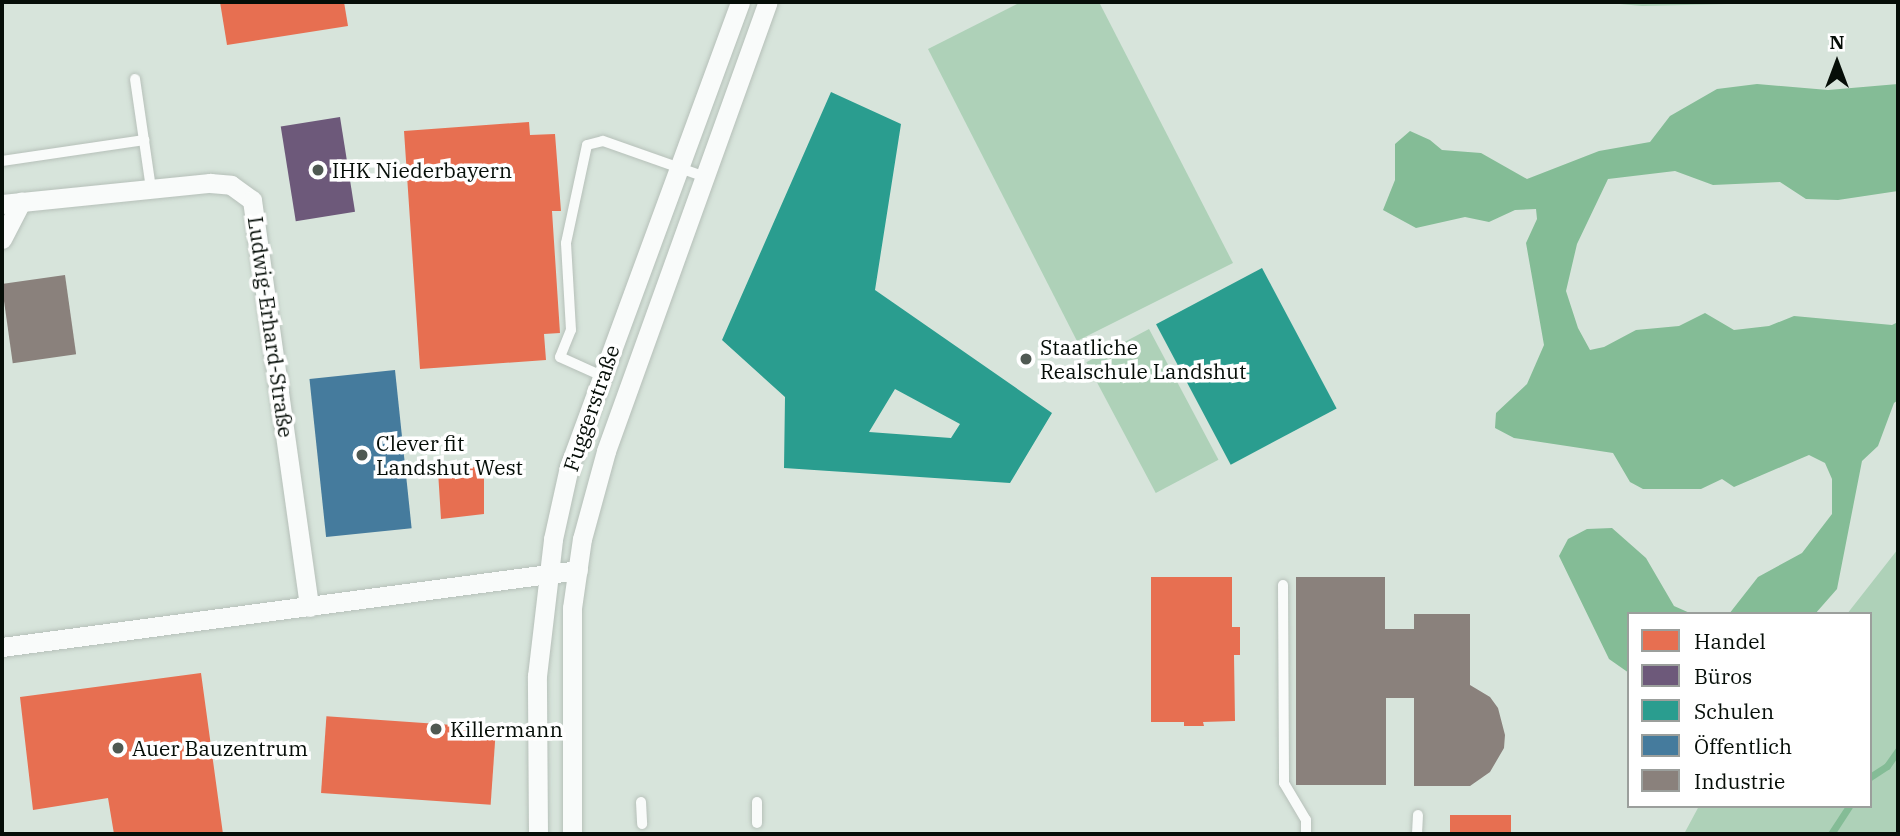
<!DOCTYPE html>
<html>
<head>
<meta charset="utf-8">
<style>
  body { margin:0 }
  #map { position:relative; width:1900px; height:836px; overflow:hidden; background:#d7e4db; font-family:"IBM Plex Serif",serif }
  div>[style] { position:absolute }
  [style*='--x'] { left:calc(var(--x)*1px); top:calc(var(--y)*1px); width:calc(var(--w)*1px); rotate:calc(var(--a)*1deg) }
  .green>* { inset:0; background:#aed1b8; transform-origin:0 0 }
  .water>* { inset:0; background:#84bc96 }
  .shops>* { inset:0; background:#e76f51; transform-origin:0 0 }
  .offices>* { inset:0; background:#6d597a; transform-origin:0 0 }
  .schools>* { inset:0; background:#2a9d8f; transform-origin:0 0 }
  .public>* { inset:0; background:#457b9d; transform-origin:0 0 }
  .industry>* { inset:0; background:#8a817c; transform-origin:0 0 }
  .stream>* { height:7px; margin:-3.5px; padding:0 3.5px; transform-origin:3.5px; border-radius:3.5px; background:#84bc96 }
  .roads { filter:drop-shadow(0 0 2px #b6c0b9) drop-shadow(0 0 2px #b6c0b9) }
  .lane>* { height:10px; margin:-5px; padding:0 5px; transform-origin:5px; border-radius:5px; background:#f9fbfa }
  .street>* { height:19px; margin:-9.5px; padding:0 9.5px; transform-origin:9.5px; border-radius:9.5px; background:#f9fbfa }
  .dots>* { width:19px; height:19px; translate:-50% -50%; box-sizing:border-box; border:4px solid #fff; border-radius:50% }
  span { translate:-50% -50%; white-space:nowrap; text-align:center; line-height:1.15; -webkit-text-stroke:7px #fff; paint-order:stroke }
  .poi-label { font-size:21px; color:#060e08 }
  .left { translate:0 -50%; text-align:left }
  .street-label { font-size:21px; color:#060e08 }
  .frame { position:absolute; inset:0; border:4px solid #060e08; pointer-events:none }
  .legend { position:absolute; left:1627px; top:612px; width:245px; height:196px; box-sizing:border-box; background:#fff; border:2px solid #9b9f9c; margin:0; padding:9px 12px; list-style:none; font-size:21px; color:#060e08 }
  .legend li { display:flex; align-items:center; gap:14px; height:35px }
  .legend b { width:35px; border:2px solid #9b9f9c }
  .north { position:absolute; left:1802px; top:28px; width:70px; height:70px; -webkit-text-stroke:5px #fff; paint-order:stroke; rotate:0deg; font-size:19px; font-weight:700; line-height:28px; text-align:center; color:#060e08 }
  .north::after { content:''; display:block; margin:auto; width:24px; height:32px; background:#060e08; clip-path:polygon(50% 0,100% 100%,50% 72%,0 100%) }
</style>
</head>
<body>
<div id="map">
  <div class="green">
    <i style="clip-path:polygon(1021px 2px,1099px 2px,1233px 263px,1077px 341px,928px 49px)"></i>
    <i style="clip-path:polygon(1598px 2px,1817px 2px,1642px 6px)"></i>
    <i style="left:1149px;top:329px;width:148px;height:71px;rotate:62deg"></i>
    <i style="clip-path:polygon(1898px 549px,1898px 834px,1684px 834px,1699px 806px,1870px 806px,1870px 614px,1847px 614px)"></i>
  </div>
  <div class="water">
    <i style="clip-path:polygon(1757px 84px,1828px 90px,1898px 84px,1898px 191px,1838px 200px,1806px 199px,1780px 182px,1713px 185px,1675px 171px,1608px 179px,1577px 244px,1566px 291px,1578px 328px,1590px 350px,1604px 347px,1636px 330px,1679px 326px,1705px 313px,1734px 330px,1769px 326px,1794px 316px,1892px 325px,1898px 322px,1898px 400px,1894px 403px,1878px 446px,1862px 461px,1837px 589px,1815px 614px,1729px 614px,1758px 577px,1802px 553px,1832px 514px,1832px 479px,1825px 463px,1809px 455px,1734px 487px,1722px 479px,1701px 489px,1643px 489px,1630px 482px,1613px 453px,1514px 438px,1495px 428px,1496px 413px,1527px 384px,1544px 345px,1526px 243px,1537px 219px,1536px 209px,1515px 210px,1489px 222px,1465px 217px,1416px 228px,1383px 210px,1395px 180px,1395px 144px,1410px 131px,1430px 140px,1442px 150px,1481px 153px,1527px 179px,1599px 151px,1650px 142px,1670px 116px,1717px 89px)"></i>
    <i style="clip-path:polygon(1612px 528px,1646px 558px,1674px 606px,1692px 614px,1629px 614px,1629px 673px,1609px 659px,1559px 556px,1568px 539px,1587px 529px)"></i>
  </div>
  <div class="shops">
    <i style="clip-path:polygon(220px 2px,344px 2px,348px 26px,227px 45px)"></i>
    <i style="clip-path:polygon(529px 122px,530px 135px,555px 134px,561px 211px,552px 211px,560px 333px,544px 334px,546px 360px,420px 369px,404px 131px)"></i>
    <i style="clip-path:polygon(484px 466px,484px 514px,441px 519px,438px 471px)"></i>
    <i style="clip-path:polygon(1151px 577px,1232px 577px,1232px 627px,1240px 627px,1240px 655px,1234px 655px,1235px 721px,1203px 722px,1204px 726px,1184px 726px,1184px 722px,1151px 722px)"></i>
    <i style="clip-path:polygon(201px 673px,223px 834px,114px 834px,108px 798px,33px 810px,20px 697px)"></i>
    <i style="left:496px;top:728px;width:77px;height:170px;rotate:94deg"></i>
    <i style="left:1511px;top:815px;width:19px;height:61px;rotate:90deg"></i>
  </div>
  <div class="offices">
    <i style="left:340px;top:117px;width:96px;height:60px;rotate:81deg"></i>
  </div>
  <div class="schools">
    <i style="clip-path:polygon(evenodd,831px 92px,901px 124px,875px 290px,1052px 413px,1010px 483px,784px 468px,785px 397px,722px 340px,831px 92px,895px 389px,960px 424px,951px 438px,869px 432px,895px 389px)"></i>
    <i style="left:1262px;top:268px;width:159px;height:120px;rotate:62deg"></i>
  </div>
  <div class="public">
    <i style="left:395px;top:370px;width:159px;height:86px;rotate:84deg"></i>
  </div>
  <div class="industry">
    <i style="left:65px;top:275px;width:80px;height:64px;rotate:82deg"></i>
    <i style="clip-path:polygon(1296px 577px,1385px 577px,1385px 629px,1414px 629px,1414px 614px,1470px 614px,1470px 685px,1490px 697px,1498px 708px,1505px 735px,1504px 748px,1490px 772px,1470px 786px,1414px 786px,1414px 698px,1386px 698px,1386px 785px,1296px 785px)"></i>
  </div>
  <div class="stream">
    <i style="--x:1870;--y:777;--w:20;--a:-33"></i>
    <i style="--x:1887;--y:766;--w:19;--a:-55"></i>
    <i style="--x:1831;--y:834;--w:33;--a:-57"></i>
  </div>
  <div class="roads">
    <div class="lane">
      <i style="--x:135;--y:79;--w:111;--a:81.7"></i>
      <i style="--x:2;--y:161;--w:144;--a:-8.4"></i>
      <i style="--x:602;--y:376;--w:46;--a:-155.7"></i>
      <i style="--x:560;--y:357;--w:29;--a:-68"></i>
      <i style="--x:571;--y:330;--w:87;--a:-93.3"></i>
      <i style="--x:566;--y:243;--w:100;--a:-77.9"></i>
      <i style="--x:587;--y:145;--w:16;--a:-14"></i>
      <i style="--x:603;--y:141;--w:108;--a:19.4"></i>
      <i style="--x:1283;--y:585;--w:198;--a:89.7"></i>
      <i style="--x:1284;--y:783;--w:43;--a:59.3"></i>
      <i style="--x:1306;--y:820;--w:14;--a:90"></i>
      <i style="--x:641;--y:802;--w:22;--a:87"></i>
      <i style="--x:757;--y:802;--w:21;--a:90"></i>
      <i style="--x:1417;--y:834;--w:19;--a:-87"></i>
    </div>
    <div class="street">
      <i style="--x:2;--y:204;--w:209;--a:-5.8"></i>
      <i style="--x:210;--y:183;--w:21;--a:5"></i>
      <i style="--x:231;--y:185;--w:26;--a:36"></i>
      <i style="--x:252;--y:200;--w:411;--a:82"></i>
      <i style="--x:2;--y:239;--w:42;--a:-62.8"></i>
      <i style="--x:2;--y:647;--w:581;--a:-7.61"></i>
      <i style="--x:538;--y:834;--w:158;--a:-90.4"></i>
      <i style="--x:537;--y:676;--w:138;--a:-83.3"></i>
      <i style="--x:553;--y:539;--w:74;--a:-77.5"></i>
      <i style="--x:569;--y:467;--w:495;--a:-69.8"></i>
      <i style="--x:572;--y:834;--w:226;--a:-90"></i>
      <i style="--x:572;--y:608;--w:70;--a:-81.8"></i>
      <i style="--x:582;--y:539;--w:91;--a:-74.7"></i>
      <i style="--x:606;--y:451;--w:477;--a:-70.2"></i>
    </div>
  </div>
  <div class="dots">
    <i style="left:318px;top:170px;background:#4f5952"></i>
    <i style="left:1026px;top:359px;background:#4f5952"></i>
    <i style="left:362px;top:455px;background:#4f5952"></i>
    <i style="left:436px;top:729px;background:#4f5952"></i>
    <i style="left:118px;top:748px;background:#4f5952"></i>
  </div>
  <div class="poi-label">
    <span class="left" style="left:332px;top:170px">IHK Niederbayern</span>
    <span class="left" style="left:1040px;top:359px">Staatliche<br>Realschule Landshut</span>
    <span class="left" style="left:376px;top:455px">Clever fit<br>Landshut West</span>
    <span class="left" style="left:450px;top:729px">Killermann</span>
    <span class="left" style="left:132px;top:748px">Auer Bauzentrum</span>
  </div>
  <div class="street-label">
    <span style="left:271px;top:327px;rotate:82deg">Ludwig-Erhard-Straße</span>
    <span style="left:591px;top:408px;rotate:-71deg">Fuggerstraße</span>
  </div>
  <div class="frame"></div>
  <ul class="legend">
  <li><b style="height:19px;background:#e76f51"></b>Handel</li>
  <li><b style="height:19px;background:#6d597a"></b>Büros</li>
  <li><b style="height:19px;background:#2a9d8f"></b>Schulen</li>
  <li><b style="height:19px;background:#457b9d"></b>Öffentlich</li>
  <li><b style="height:19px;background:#8a817c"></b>Industrie</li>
  </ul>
  <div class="north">N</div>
</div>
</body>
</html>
